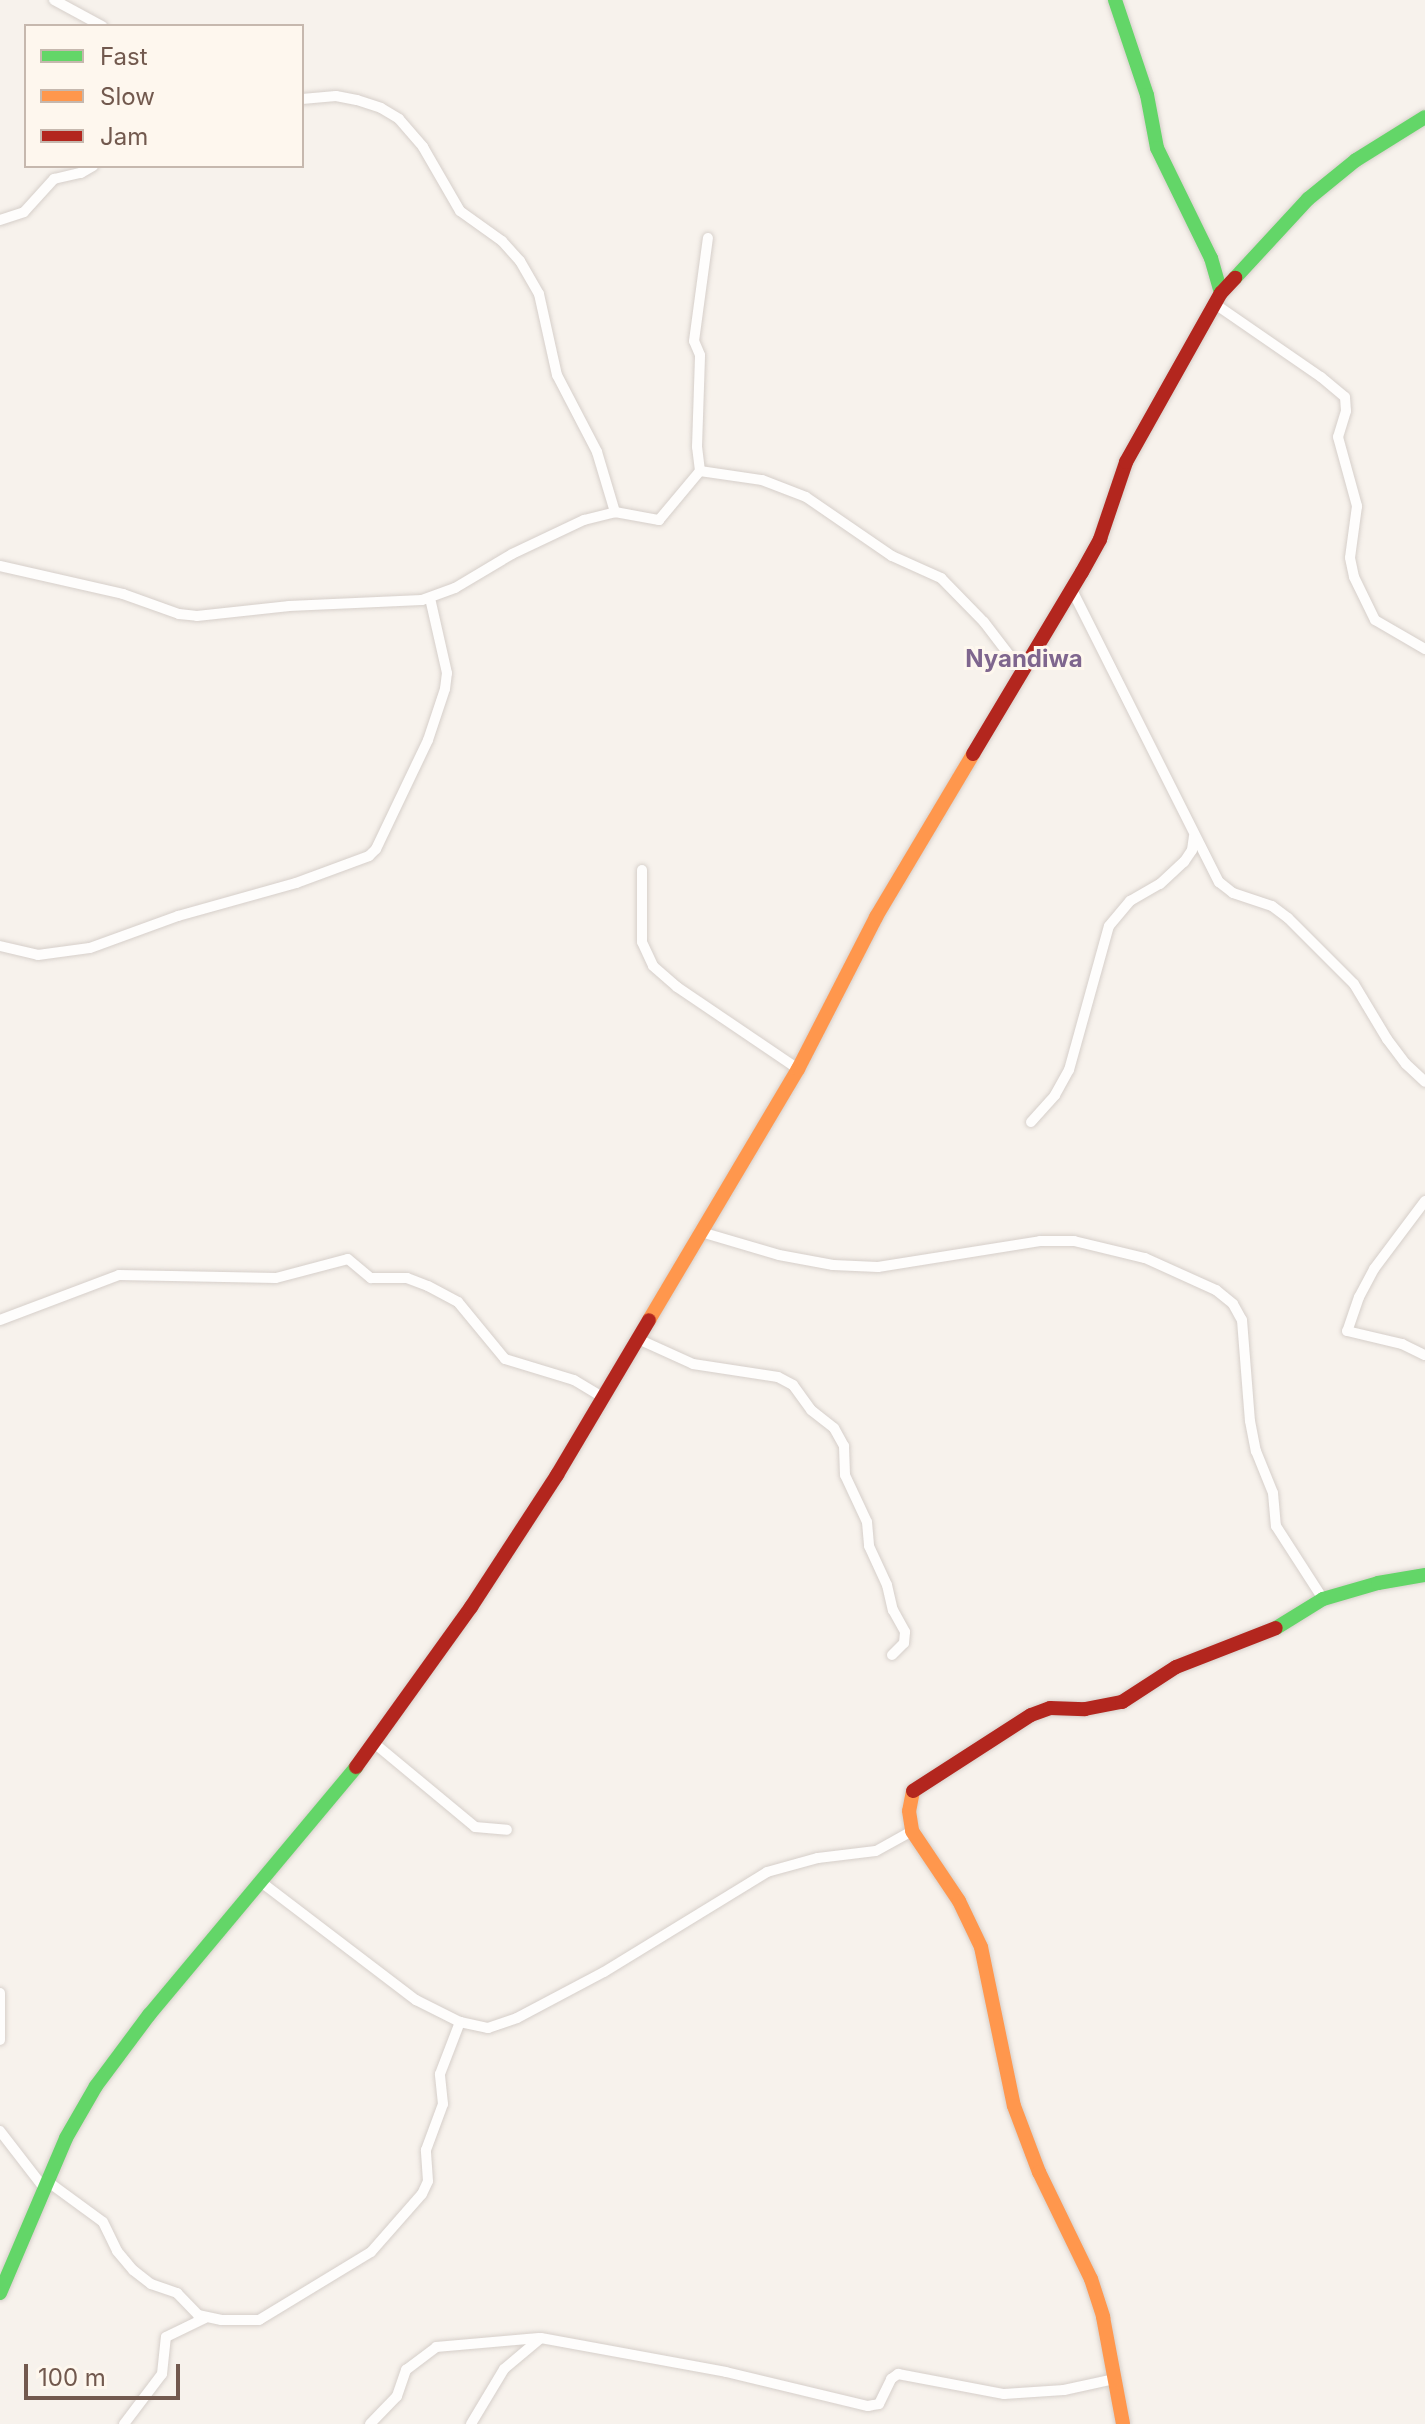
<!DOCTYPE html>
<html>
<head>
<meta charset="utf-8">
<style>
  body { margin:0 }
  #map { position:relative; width:1425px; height:2424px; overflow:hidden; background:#f7f2ec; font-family:Inter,sans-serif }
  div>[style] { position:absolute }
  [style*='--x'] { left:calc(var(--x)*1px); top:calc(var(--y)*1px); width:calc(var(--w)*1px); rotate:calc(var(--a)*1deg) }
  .roads { filter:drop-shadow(0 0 2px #d6cfca) drop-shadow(0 0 2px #d6cfca) }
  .street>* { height:10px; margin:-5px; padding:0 5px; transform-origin:5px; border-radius:5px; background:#fefdfc }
  .fast>* { height:14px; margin:-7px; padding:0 7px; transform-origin:7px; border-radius:7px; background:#63d668 }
  .slow>* { height:14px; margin:-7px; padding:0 7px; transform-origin:7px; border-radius:7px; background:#ff974d }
  .jam>* { height:14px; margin:-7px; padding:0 7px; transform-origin:7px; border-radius:7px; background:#b3261e }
  span { translate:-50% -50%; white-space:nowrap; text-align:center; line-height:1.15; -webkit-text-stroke:6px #fef7ee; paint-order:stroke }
  .quarter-label { font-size:24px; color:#7f668e; font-weight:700 }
  .legend { position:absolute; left:24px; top:24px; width:280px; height:144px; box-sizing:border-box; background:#fef7ee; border:2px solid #c6b8ae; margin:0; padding:10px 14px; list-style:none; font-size:24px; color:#72594e }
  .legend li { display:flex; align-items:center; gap:16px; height:40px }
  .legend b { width:40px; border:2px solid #c6b8ae }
  .scale { position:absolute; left:24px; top:2364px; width:156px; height:36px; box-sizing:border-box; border:4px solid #72594e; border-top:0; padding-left:10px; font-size:24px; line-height:28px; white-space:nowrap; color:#72594e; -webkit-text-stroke:6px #fef7ee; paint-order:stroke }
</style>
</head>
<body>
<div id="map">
  <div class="roads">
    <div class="street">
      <i style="--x:54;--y:0;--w:55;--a:28.4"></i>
      <i style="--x:302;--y:99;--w:34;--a:-5"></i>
      <i style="--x:336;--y:96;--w:21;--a:11"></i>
      <i style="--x:357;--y:100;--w:25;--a:18"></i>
      <i style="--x:381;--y:108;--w:21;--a:31"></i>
      <i style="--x:399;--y:119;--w:37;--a:49"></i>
      <i style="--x:423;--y:147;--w:74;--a:60"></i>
      <i style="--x:460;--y:211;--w:52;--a:35.5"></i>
      <i style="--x:502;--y:241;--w:27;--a:48"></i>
      <i style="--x:520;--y:261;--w:38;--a:60"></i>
      <i style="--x:539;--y:294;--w:83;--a:77.5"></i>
      <i style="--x:557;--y:375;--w:87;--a:62.5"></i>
      <i style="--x:597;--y:452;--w:63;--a:73.3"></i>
      <i style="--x:0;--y:220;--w:25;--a:-18"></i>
      <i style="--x:24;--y:212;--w:45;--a:-47.7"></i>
      <i style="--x:54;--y:179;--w:28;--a:-13"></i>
      <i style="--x:81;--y:173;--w:14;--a:-30"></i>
      <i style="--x:1215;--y:304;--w:129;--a:34.6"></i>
      <i style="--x:1321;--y:377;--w:31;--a:40"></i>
      <i style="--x:1345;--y:397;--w:14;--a:86"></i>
      <i style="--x:1346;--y:411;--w:27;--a:107"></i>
      <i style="--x:1338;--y:437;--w:72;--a:74.6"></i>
      <i style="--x:1357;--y:506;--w:52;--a:97.7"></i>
      <i style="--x:1350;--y:558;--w:19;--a:78"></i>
      <i style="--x:1354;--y:577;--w:48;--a:64"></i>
      <i style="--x:1375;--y:620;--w:58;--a:30.1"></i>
      <i style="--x:700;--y:471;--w:24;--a:-97"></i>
      <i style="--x:697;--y:447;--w:92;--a:-88.1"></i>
      <i style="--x:700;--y:355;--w:15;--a:-113"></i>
      <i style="--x:694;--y:341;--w:104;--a:-82.3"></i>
      <i style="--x:0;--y:566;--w:126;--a:12.8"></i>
      <i style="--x:123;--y:594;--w:59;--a:19.7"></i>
      <i style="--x:179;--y:614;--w:18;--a:6"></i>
      <i style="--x:197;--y:616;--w:93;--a:-6.2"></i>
      <i style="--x:289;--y:606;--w:133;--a:-2.6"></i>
      <i style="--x:422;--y:600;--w:35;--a:-20"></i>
      <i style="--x:455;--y:588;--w:66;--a:-30.8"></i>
      <i style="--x:512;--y:554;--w:80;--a:-25.3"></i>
      <i style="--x:584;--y:520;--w:32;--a:-14"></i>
      <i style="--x:615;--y:512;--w:45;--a:10.3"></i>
      <i style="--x:659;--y:520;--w:64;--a:-50.1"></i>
      <i style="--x:700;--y:471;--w:63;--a:8.3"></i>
      <i style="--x:762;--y:480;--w:47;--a:21.1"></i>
      <i style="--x:806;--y:497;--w:104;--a:34.5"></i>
      <i style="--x:892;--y:556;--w:54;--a:24.2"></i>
      <i style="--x:941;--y:578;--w:62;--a:45.7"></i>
      <i style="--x:984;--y:622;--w:64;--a:52.6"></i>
      <i style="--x:1072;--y:590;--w:327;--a:63.3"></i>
      <i style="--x:1219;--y:882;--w:18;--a:38"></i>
      <i style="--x:1233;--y:893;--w:41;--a:18.4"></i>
      <i style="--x:1272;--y:906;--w:20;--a:37"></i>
      <i style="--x:1288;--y:918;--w:93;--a:45"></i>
      <i style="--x:1354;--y:984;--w:64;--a:59"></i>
      <i style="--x:1387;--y:1039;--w:31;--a:53"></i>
      <i style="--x:1406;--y:1064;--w:26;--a:43"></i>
      <i style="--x:642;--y:870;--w:72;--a:90"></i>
      <i style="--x:642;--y:942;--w:26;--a:65"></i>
      <i style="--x:653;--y:966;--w:32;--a:41"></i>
      <i style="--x:677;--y:987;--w:146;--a:34.1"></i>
      <i style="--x:0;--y:946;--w:39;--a:13"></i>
      <i style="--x:38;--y:955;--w:52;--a:-7.7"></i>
      <i style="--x:90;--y:948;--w:94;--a:-20"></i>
      <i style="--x:178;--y:916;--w:123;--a:-15.6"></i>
      <i style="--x:296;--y:883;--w:78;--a:-20.3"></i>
      <i style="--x:369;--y:856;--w:10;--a:-45"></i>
      <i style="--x:376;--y:849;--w:121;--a:-64.5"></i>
      <i style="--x:428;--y:740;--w:54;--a:-71.6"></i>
      <i style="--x:445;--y:689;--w:16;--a:-83"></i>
      <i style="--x:447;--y:673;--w:77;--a:-102.8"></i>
      <i style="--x:1031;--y:1122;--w:36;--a:-48"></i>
      <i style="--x:1055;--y:1095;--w:29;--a:-61"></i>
      <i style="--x:1069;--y:1070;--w:149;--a:-74.5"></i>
      <i style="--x:1109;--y:926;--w:33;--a:-50"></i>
      <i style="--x:1130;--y:901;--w:34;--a:-30"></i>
      <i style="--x:1160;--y:884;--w:33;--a:-43"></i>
      <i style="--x:1184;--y:862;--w:14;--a:-56"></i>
      <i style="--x:1192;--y:850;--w:14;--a:-82"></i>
      <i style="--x:1425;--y:1201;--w:85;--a:126.9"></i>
      <i style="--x:1374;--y:1269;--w:32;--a:118"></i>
      <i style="--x:1359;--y:1297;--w:36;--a:109"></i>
      <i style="--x:1347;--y:1331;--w:57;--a:13.3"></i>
      <i style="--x:1402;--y:1344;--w:25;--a:26"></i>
      <i style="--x:701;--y:1232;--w:81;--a:16.4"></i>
      <i style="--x:779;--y:1255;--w:55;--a:10.5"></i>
      <i style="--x:833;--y:1265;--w:45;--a:2.5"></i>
      <i style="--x:878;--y:1267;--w:164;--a:-9.1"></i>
      <i style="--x:1040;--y:1241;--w:34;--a:0"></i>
      <i style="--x:1074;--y:1241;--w:73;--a:13.5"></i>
      <i style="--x:1145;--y:1258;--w:78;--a:24.3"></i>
      <i style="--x:1216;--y:1290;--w:22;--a:39"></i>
      <i style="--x:1233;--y:1304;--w:18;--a:61"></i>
      <i style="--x:1242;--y:1320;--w:101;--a:85.5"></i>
      <i style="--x:1250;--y:1421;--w:31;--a:79"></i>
      <i style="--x:1256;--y:1451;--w:45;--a:68"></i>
      <i style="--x:1273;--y:1493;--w:33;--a:85"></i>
      <i style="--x:1276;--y:1526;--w:87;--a:57.2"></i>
      <i style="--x:0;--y:1320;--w:127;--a:-20.7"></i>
      <i style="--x:119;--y:1275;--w:157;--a:1.1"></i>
      <i style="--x:276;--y:1278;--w:74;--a:-14.8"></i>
      <i style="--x:348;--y:1259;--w:30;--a:40"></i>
      <i style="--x:371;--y:1278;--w:36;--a:0"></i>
      <i style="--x:407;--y:1278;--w:22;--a:21"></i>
      <i style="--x:428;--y:1286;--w:34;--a:28"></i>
      <i style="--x:458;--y:1302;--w:74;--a:50.5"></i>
      <i style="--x:505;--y:1359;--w:72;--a:16.9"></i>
      <i style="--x:574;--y:1380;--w:35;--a:31"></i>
      <i style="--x:638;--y:1339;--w:60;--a:24.4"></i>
      <i style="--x:693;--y:1364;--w:86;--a:8.7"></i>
      <i style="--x:778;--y:1377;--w:17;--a:28"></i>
      <i style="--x:793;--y:1385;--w:31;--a:54"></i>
      <i style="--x:811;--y:1410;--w:29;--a:38"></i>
      <i style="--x:834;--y:1428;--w:21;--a:61"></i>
      <i style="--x:844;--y:1446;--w:29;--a:88"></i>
      <i style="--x:845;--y:1475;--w:52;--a:64.9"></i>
      <i style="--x:867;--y:1522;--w:24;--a:85"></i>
      <i style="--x:869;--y:1546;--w:43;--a:65.2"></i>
      <i style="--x:887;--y:1585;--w:26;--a:77"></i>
      <i style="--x:893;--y:1610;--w:25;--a:61"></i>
      <i style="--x:905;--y:1632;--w:11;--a:95"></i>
      <i style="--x:904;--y:1643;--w:17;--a:135"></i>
      <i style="--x:374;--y:1743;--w:131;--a:39.7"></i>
      <i style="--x:475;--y:1827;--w:32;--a:5"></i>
      <i style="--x:261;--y:1882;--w:195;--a:37.3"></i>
      <i style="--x:416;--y:2000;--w:49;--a:26.6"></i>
      <i style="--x:460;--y:2022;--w:29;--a:12"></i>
      <i style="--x:488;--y:2028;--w:31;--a:-19"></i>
      <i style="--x:517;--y:2018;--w:98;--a:-27.9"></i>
      <i style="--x:604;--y:1972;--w:191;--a:-31.5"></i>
      <i style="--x:767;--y:1872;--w:53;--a:-15.4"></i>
      <i style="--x:818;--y:1858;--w:58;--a:-6.9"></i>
      <i style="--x:876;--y:1851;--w:41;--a:-29.1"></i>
      <i style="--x:0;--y:1993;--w:47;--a:90"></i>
      <i style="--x:0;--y:2131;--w:72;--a:52.3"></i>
      <i style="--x:47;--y:2181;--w:69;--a:36.2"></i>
      <i style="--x:103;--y:2222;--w:32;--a:64"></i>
      <i style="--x:117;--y:2251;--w:25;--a:50"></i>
      <i style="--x:133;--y:2270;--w:23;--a:38"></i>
      <i style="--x:151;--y:2284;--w:28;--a:19"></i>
      <i style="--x:177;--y:2293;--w:30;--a:46"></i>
      <i style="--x:198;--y:2315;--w:24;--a:12"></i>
      <i style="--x:221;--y:2320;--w:38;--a:0"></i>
      <i style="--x:259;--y:2320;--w:131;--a:-31.3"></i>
      <i style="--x:371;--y:2252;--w:77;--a:-48.7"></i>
      <i style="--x:422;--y:2194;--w:14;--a:-65"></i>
      <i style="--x:428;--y:2181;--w:31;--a:-94"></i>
      <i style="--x:426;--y:2150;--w:49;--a:-69.7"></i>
      <i style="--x:443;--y:2104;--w:30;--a:-96"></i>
      <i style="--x:440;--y:2074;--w:56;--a:-69"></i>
      <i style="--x:124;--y:2424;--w:63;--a:-52.8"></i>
      <i style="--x:162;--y:2374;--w:37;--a:-84"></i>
      <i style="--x:166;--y:2337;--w:43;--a:-26"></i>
      <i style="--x:370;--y:2424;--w:39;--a:-46"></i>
      <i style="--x:397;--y:2396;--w:28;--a:-71"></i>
      <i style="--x:406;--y:2370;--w:38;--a:-37"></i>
      <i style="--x:436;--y:2347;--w:103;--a:-5"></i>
      <i style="--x:471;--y:2424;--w:64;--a:-59"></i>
      <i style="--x:504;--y:2369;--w:48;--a:-40"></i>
      <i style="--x:541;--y:2338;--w:188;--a:10.4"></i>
      <i style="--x:726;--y:2372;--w:146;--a:13.5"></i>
      <i style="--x:868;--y:2406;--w:11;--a:-10"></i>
      <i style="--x:879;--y:2404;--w:28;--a:-64"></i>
      <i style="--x:891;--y:2379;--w:9;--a:-36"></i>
      <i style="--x:898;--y:2374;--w:108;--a:10.7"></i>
      <i style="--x:1004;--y:2394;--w:60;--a:-3.8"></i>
      <i style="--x:1064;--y:2390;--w:51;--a:-12.4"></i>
    </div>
    <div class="fast">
      <i style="--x:1115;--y:0;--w:100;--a:71.4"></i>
      <i style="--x:1147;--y:95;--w:54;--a:79.3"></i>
      <i style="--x:1157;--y:148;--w:123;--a:63.9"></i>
      <i style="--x:1211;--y:258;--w:36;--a:74"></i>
      <i style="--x:1235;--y:278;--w:108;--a:-47.3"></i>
      <i style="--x:1308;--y:199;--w:62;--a:-39.1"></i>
      <i style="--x:1356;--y:160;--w:81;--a:-31.9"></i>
      <i style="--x:1276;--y:1628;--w:55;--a:-31.7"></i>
      <i style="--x:1323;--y:1599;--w:57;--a:-16.2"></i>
      <i style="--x:1378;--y:1583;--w:48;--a:-9.7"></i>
      <i style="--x:0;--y:2293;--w:168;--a:-66.9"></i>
      <i style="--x:66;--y:2138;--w:60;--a:-60"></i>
      <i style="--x:96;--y:2086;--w:89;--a:-53.3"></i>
      <i style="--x:149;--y:2015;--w:323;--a:-50.1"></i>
    </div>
    <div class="slow">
      <i style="--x:649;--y:1320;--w:292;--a:-59.3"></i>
      <i style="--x:798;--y:1069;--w:171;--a:-62.8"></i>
      <i style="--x:876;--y:917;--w:190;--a:-59.2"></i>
      <i style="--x:913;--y:1791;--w:20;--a:101"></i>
      <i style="--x:909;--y:1811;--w:20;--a:81"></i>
      <i style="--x:912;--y:1831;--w:84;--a:56.1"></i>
      <i style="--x:959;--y:1901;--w:51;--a:64.4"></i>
      <i style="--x:981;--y:1947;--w:162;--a:78.3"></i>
      <i style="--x:1014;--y:2106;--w:71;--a:69.3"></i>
      <i style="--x:1039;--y:2172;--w:119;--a:64.1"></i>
      <i style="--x:1091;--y:2279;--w:40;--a:72"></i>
      <i style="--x:1103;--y:2317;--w:109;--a:79.4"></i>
    </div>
    <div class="jam">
      <i style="--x:973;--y:754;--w:212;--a:-59.1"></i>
      <i style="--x:1082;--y:572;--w:38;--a:-61"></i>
      <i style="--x:1100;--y:539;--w:81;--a:-71.3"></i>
      <i style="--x:1126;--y:462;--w:194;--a:-60.7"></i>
      <i style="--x:1221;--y:293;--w:21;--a:-47"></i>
      <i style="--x:356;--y:1767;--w:197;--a:-54.3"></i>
      <i style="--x:471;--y:1607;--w:158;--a:-56.9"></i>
      <i style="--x:557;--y:1475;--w:180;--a:-59.3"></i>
      <i style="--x:913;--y:1791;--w:140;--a:-32.8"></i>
      <i style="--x:1031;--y:1715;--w:20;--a:-20"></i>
      <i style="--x:1050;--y:1708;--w:35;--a:2"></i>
      <i style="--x:1085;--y:1709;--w:38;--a:-11"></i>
      <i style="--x:1122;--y:1702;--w:64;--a:-32.9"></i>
      <i style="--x:1176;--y:1667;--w:107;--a:-21.3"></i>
    </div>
  </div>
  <div class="quarter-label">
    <span style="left:1024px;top:659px">Nyandiwa</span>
  </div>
  <ul class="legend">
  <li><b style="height:10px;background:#63d668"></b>Fast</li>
  <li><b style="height:10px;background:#ff974d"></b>Slow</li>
  <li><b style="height:10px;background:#b3261e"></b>Jam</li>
  </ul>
  <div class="scale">100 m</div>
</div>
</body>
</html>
